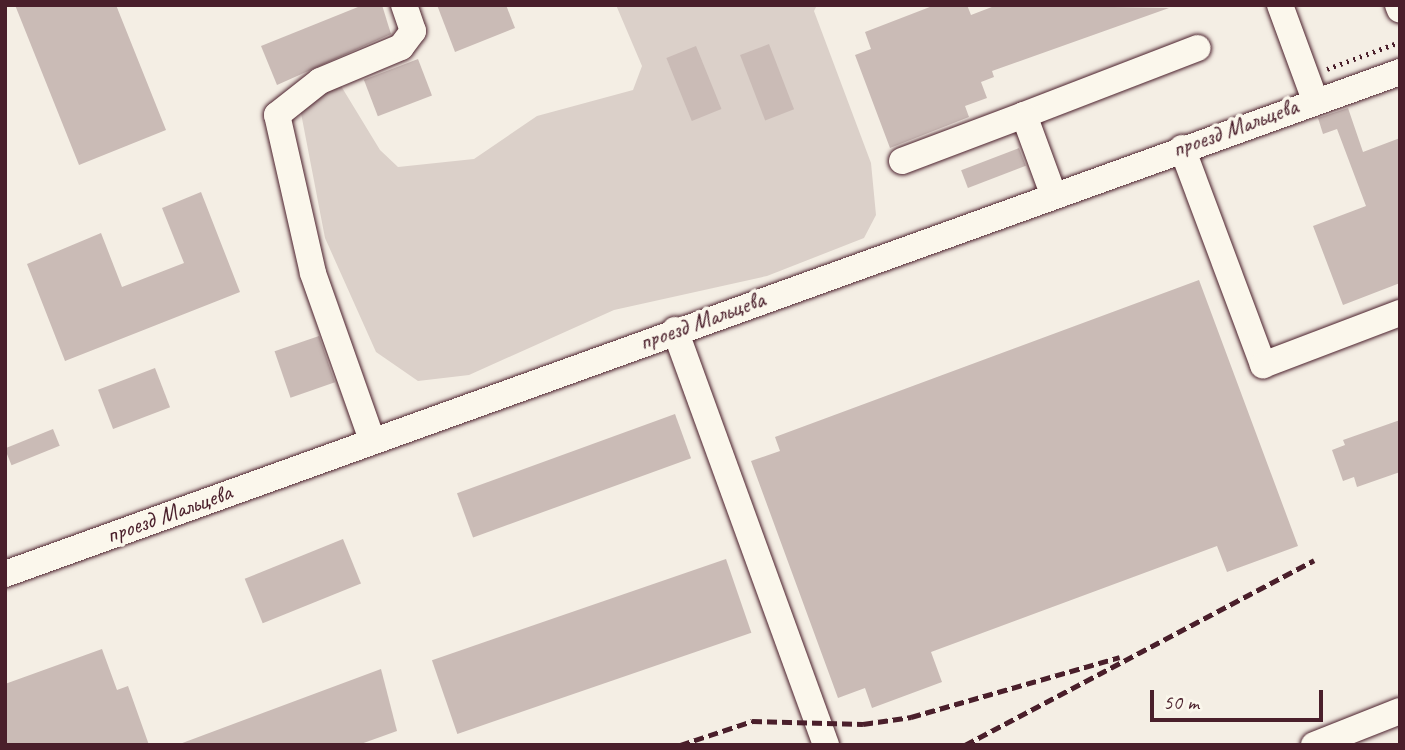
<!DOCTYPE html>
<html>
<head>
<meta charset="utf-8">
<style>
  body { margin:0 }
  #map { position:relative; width:1405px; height:750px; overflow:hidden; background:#f4eee4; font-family:Caveat,sans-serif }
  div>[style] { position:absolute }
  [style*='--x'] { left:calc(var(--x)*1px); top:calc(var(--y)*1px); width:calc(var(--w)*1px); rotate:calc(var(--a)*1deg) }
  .green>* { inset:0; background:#dbd0c9 }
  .building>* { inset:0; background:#cabbb6; transform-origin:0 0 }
  .path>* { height:4.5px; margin-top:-2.25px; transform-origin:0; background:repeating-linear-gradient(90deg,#4a1f2b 0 2px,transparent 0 7px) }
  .roads { filter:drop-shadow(0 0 2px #4a1f2b) drop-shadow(0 0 2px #4a1f2b) }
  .minor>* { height:26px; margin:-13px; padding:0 13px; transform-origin:13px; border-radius:13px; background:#fbf7ec }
  .rail>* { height:5px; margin-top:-2.5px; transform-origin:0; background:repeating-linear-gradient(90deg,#4a1f2b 0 10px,transparent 0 15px) }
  span { translate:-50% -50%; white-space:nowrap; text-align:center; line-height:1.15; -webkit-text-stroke:7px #fbf7ec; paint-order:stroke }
  .street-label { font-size:24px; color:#4a1f2b }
  .frame { position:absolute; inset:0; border:7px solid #4a1f2b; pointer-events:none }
  .scale { position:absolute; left:1150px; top:690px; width:173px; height:32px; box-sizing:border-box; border:4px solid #4a1f2b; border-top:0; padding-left:9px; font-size:21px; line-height:24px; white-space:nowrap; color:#4a1f2b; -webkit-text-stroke:5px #fbf7ec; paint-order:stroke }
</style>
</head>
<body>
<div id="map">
  <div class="green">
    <i style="clip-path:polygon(616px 5px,817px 5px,814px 11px,871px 163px,876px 215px,864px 238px,767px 276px,614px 310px,469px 375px,418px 381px,376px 352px,325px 238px,300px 108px,338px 81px,380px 150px,398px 167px,474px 159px,537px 116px,633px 90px,642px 66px)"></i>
  </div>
  <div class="building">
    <i style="clip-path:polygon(15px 5px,116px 5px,166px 130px,79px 165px)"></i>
    <i style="clip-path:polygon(363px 5px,382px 5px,391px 34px,277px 85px,261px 46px)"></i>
    <i style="clip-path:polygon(437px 5px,506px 5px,515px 28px,455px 52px)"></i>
    <i style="clip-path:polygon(935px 5px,967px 5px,971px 15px,997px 5px,1169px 8px,992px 71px,994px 77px,981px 82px,987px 98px,965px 106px,969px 117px,890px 148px,855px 55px,871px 49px,865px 32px)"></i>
    <i style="left:769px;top:44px;width:70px;height:31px;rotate:69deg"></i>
    <i style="left:696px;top:46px;width:68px;height:32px;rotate:68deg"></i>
    <i style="left:418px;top:59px;width:39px;height:58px;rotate:69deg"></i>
    <i style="clip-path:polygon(1348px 108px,1363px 152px,1400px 138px,1400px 283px,1343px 305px,1313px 226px,1366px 206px,1337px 129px,1323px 134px,1318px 118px)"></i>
    <i style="left:1019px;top:148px;width:19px;height:62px;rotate:69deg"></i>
    <i style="clip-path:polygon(201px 192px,240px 292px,65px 361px,27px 264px,101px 233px,122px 287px,184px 263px,162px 208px)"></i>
    <i style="clip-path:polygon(1199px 280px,1298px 546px,1227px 572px,1217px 546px,931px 652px,942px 682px,872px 708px,865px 688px,838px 698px,751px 461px,780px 451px,775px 437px)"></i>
    <i style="left:319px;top:336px;width:49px;height:47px;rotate:71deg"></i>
    <i style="left:155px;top:368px;width:42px;height:61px;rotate:69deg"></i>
    <i style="left:675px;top:414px;width:47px;height:232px;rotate:70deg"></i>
    <i style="clip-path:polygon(1400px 420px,1400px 472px,1357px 487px,1354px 477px,1343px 481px,1332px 450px,1345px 445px,1343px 440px)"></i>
    <i style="left:53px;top:429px;width:18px;height:52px;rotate:68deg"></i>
    <i style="left:343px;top:539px;width:48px;height:106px;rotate:68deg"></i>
    <i style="left:726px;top:559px;width:78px;height:311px;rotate:71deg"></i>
    <i style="clip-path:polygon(102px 649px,117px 690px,128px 686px,149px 745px,5px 745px,5px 684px)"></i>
    <i style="clip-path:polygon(381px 669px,397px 731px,358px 745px,177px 745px)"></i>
  </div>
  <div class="path">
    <i style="--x:1327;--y:69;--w:78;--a:-20.3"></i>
  </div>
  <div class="roads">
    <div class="minor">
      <i style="--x:1280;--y:5;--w:101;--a:69.8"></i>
      <i style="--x:1398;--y:5;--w:5;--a:68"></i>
      <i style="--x:1024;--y:115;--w:186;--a:-21.1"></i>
      <i style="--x:1182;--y:148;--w:232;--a:69.5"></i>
      <i style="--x:1263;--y:365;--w:147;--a:-20.8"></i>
      <i style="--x:902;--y:161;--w:130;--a:-20.7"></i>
      <i style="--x:1024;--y:115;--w:84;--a:69.8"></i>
      <i style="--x:675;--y:330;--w:442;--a:70"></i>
      <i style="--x:372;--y:440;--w:177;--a:-109.5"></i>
      <i style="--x:313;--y:273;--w:162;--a:-102.8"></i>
      <i style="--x:277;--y:115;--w:55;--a:-38.3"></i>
      <i style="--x:320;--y:81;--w:88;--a:-22.8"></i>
      <i style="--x:401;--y:47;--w:20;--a:-53"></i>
      <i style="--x:413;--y:31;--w:28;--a:-109"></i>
      <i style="--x:5;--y:574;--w:1483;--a:-19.79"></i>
      <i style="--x:1314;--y:745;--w:92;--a:-21.6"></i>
    </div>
  </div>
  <div class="rail">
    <i style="--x:680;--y:745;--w:76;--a:-18.4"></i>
    <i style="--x:752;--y:721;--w:111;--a:1.5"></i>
    <i style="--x:863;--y:724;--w:49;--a:-8.3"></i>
    <i style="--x:911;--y:717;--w:217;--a:-16"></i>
    <i style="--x:965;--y:745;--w:395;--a:-27.9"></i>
  </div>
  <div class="street-label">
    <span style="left:1235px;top:128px;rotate:-20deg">проезд Мальцева</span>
    <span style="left:702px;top:321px;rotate:-20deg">проезд Мальцева</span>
    <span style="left:169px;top:514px;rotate:-20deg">проезд Мальцева</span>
  </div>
  <div class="frame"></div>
  <div class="scale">50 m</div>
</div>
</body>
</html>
